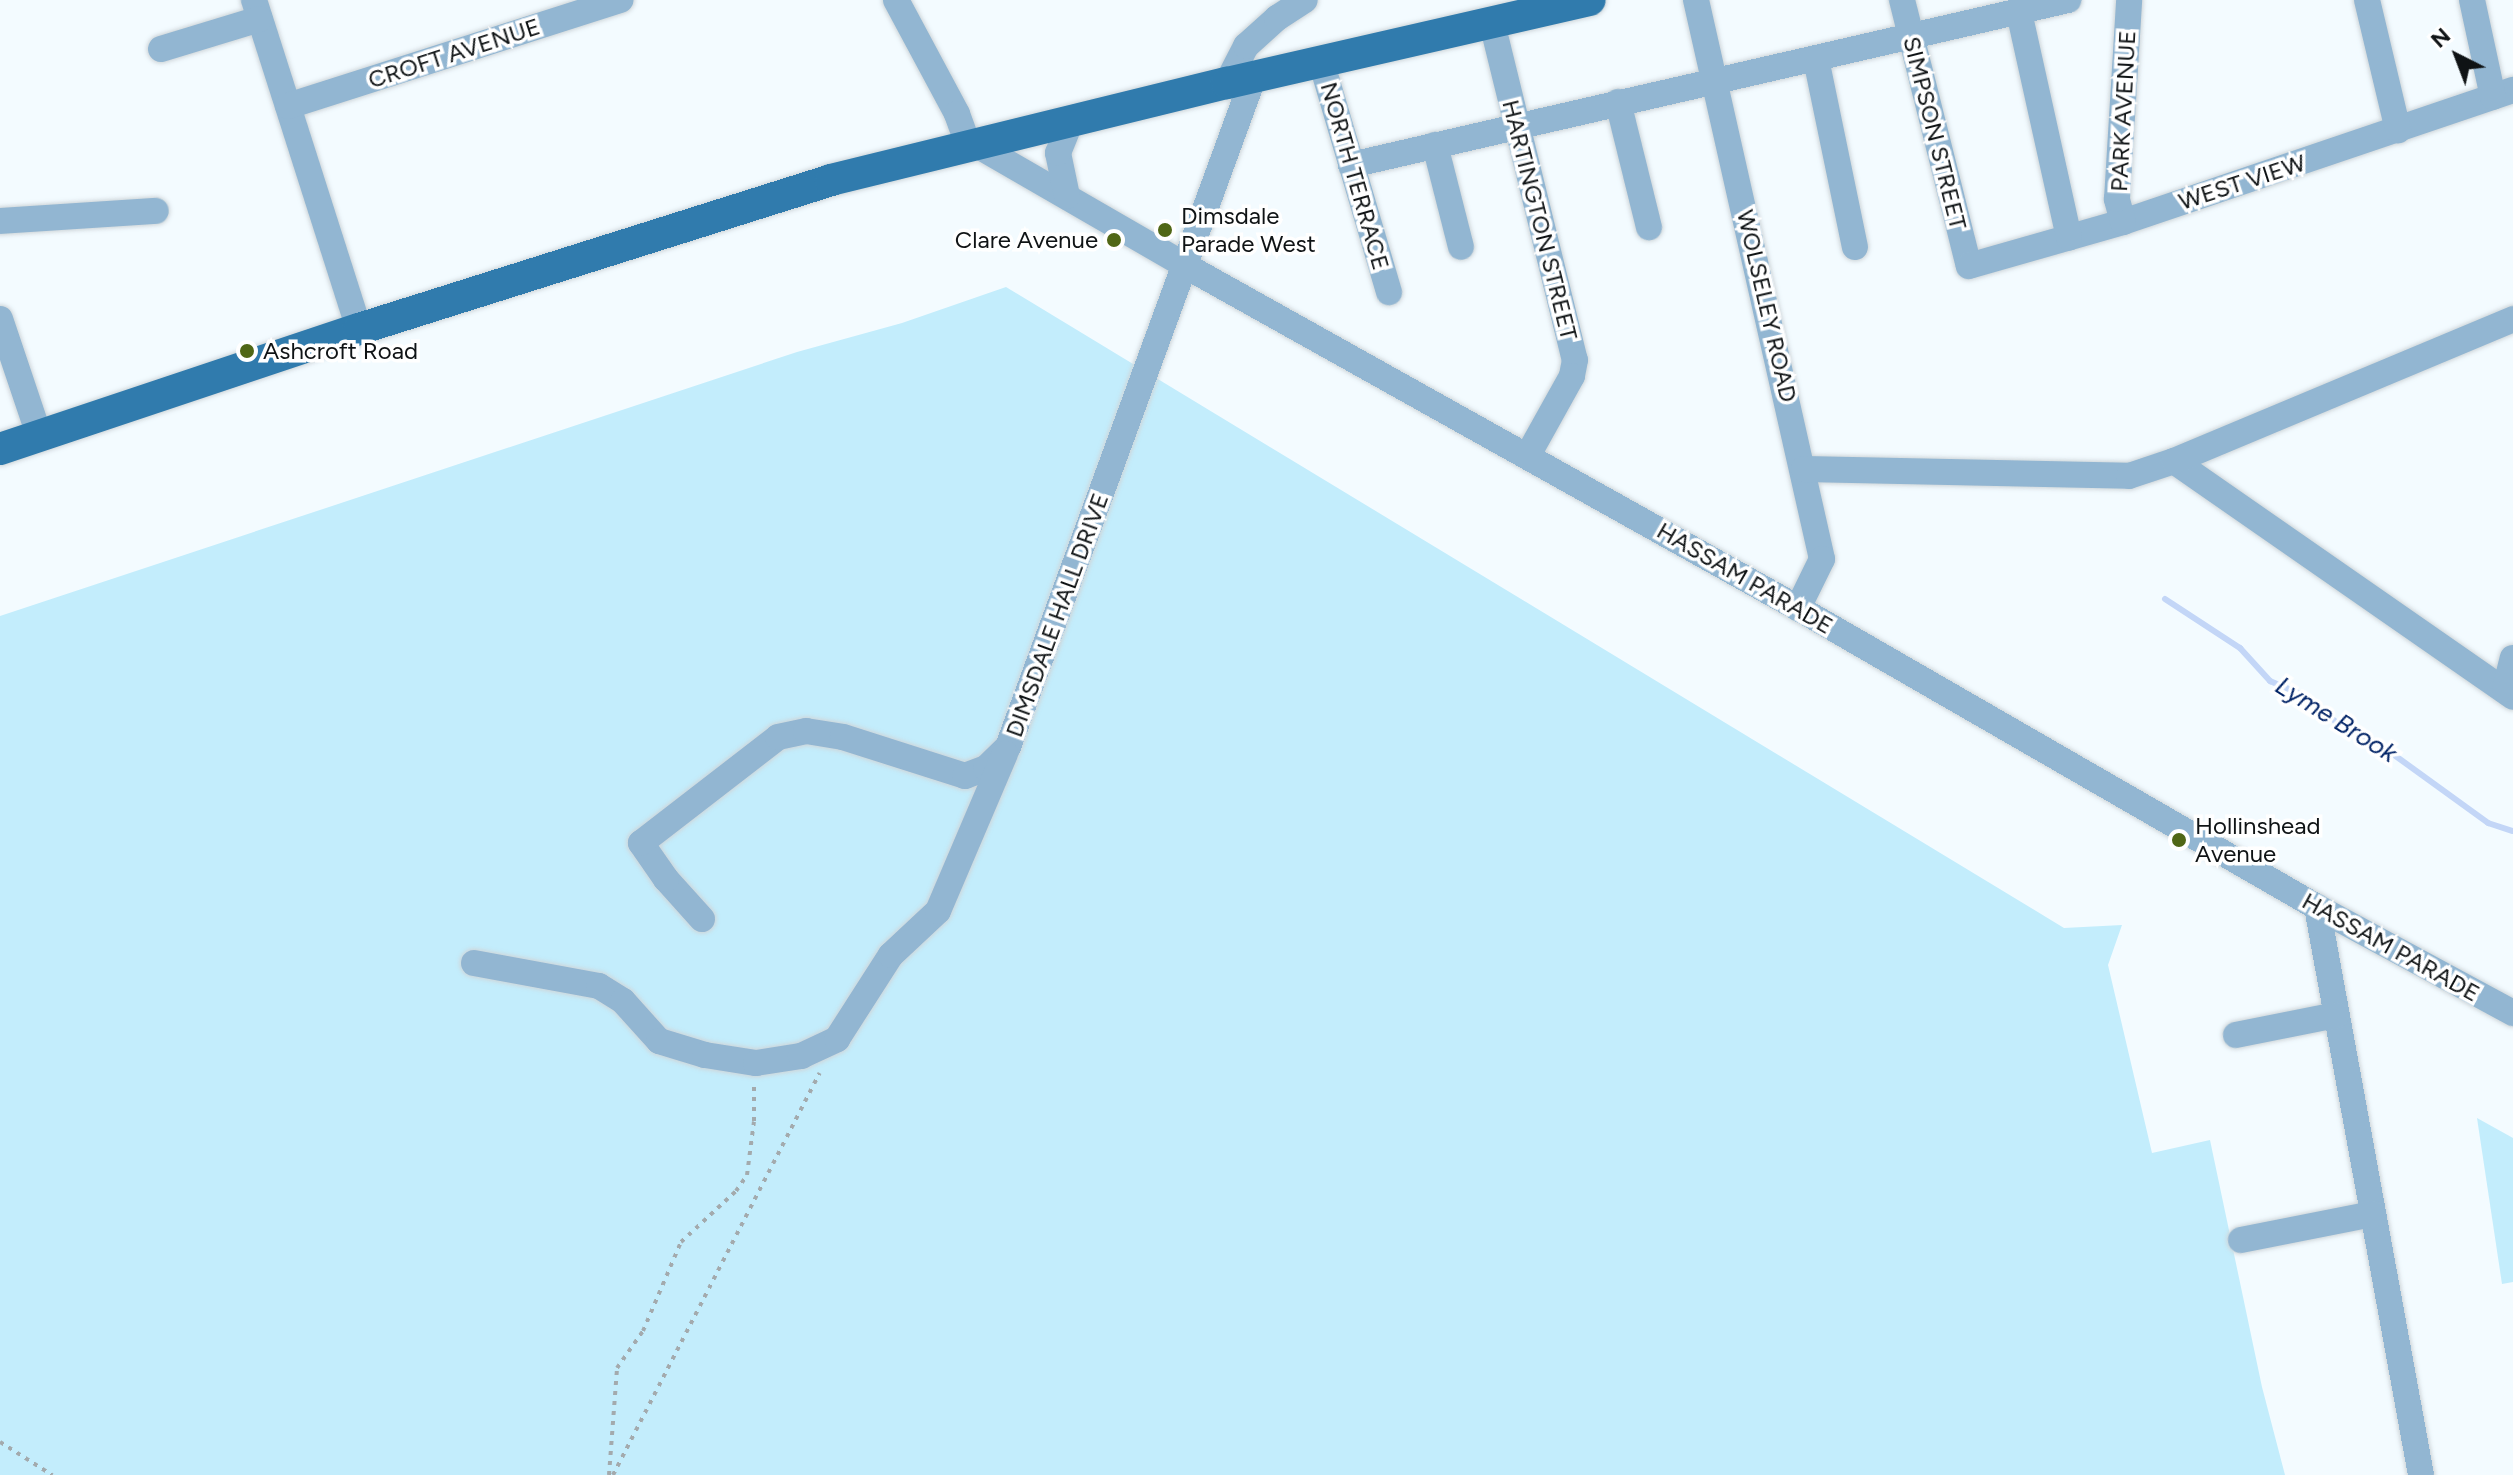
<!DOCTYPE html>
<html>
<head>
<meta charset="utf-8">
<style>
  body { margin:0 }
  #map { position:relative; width:2513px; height:1475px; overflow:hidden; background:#f3fbff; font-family:Figtree,sans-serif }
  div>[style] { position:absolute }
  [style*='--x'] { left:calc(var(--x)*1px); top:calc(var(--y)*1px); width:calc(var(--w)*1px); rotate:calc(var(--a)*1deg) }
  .green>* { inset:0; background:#c3edfc }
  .stream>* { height:6px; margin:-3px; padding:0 3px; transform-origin:3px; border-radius:3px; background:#c3d6f7 }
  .path>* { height:4px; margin-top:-2px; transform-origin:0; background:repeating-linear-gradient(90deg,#a3aaad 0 4px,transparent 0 10px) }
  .roads { filter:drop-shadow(0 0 2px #cfd6da) drop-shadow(0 0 2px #cfd6da) }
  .minor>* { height:26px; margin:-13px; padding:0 13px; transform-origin:13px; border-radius:13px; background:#92b6d2 }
  .major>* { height:32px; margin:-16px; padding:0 16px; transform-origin:16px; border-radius:16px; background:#307bad }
  .dots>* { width:22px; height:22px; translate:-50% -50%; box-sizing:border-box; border:4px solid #fff; border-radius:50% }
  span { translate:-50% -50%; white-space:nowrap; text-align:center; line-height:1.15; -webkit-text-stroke:7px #fff; paint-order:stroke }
  .street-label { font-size:24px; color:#0f1315 }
  .poi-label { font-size:24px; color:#0f1315 }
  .left { translate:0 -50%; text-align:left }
  .right { translate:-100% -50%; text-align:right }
  .water-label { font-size:26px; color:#022467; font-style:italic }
  .north { position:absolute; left:2417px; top:16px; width:80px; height:80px; -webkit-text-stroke:6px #fff; paint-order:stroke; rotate:318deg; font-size:22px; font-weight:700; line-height:32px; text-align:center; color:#0f1315 }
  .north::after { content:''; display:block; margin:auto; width:28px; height:36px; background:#0f1315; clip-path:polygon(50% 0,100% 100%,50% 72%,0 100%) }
</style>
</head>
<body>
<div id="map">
  <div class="green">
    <i style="clip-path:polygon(1006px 287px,2064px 928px,2122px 925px,2108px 965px,2152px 1153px,2210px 1140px,2262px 1387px,2285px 1475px,0 1475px,0 616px,797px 352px,902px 323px)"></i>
    <i style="clip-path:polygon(2477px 1118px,2513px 1138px,2513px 1282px,2502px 1284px)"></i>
  </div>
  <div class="stream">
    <i style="--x:2165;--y:599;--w:90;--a:33.2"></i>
    <i style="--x:2240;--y:648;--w:45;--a:47.7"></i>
    <i style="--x:2270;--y:681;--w:39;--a:23"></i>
    <i style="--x:2306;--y:696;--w:40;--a:41"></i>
    <i style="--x:2336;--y:722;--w:48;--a:27.1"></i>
    <i style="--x:2379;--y:744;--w:135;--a:35.9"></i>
    <i style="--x:2488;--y:823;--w:26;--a:18"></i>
  </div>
  <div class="path">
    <i style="--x:0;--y:1442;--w:62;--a:32.4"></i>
    <i style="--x:609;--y:1475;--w:107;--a:-85.7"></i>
    <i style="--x:617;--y:1368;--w:45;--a:-54.9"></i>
    <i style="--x:643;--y:1331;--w:97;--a:-66.9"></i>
    <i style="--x:681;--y:1242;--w:75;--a:-42.8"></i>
    <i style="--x:736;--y:1191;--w:19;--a:-55"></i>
    <i style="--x:747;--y:1175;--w:54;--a:-82.6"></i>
    <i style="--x:754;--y:1121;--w:36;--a:-90"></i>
    <i style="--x:613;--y:1475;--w:452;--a:-62.8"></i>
  </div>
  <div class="roads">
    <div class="minor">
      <i style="--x:254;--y:0;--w:345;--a:72.3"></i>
      <i style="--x:896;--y:0;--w:129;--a:61.8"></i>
      <i style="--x:957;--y:114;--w:33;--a:70"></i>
      <i style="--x:1696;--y:0;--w:573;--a:77.3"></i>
      <i style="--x:1822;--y:559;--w:55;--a:116.1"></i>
      <i style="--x:1902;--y:0;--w:274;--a:75.9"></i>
      <i style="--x:1969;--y:266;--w:160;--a:-15.9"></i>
      <i style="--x:2123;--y:222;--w:412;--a:-18.7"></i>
      <i style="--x:2367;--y:0;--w:134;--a:76.6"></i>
      <i style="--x:2472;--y:0;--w:99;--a:77.8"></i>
      <i style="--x:2019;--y:12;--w:231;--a:77.5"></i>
      <i style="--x:1492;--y:23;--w:347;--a:76.2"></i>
      <i style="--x:1575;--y:360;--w:16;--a:101"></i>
      <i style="--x:1572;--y:376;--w:90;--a:119.1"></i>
      <i style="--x:161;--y:49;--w:103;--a:-16.9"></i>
      <i style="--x:1816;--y:59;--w:192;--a:78.3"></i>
      <i style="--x:1321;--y:61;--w:241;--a:73.6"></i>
      <i style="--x:1227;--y:83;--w:42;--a:-62.8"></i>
      <i style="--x:1246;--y:46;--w:42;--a:-42.1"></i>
      <i style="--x:1277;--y:18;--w:33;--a:-33"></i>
      <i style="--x:1618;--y:102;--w:129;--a:76.1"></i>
      <i style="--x:288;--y:106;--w:349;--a:-17.7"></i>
      <i style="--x:975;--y:144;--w:244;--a:30"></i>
      <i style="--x:1186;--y:266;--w:701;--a:29.2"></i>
      <i style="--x:1798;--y:608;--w:599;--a:29.95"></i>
      <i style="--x:2317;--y:907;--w:223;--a:28.4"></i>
      <i style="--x:1435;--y:145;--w:105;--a:75.7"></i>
      <i style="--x:1351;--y:165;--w:736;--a:-12.96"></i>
      <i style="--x:1067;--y:196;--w:44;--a:-101.8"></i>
      <i style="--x:1058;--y:153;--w:35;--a:-68"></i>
      <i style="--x:0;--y:221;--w:156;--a:-3.7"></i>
      <i style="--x:2123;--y:222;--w:24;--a:-105"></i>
      <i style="--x:2117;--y:199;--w:199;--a:-86.5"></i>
      <i style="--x:0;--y:319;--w:122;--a:71.4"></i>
      <i style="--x:2174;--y:461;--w:413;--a:34.8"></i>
      <i style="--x:1804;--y:469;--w:325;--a:1.2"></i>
      <i style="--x:2129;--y:476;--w:47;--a:-18.4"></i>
      <i style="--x:2174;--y:461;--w:368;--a:-22.7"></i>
      <i style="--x:2505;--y:689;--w:32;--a:-76"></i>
      <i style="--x:2317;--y:907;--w:577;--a:79.62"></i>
      <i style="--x:702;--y:919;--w:54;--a:-132"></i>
      <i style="--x:666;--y:879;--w:44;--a:-124.8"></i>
      <i style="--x:641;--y:843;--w:173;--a:-37.7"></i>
      <i style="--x:778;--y:737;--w:29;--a:-12"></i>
      <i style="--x:806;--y:731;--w:37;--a:9"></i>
      <i style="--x:843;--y:737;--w:128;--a:17.7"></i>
      <i style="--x:965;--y:776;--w:22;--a:-21"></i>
      <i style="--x:986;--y:768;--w:30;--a:-44"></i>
      <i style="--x:1008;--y:747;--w:715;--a:-69.87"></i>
      <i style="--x:474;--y:963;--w:127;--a:10.4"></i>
      <i style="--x:599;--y:986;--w:28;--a:32"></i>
      <i style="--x:623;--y:1001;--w:54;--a:48"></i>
      <i style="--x:659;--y:1041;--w:48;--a:16.9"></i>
      <i style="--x:705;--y:1055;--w:52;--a:8.9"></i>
      <i style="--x:756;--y:1063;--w:46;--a:-8.8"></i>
      <i style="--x:801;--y:1056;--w:40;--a:-25"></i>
      <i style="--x:837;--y:1039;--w:100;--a:-57.3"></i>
      <i style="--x:891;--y:955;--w:64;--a:-43.1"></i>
      <i style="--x:938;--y:911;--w:171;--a:-66.9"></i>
      <i style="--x:2236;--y:1035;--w:102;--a:-11.3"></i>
      <i style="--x:2241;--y:1240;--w:134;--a:-11.2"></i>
    </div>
    <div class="major">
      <i style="--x:0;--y:449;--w:379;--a:-18.5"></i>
      <i style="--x:359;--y:329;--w:495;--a:-17.5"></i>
      <i style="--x:831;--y:180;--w:408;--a:-13.8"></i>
      <i style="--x:1227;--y:83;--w:372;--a:-12.9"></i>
    </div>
  </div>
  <div class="dots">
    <i style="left:1165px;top:230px;background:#506716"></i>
    <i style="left:1114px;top:240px;background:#506716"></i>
    <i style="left:247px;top:351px;background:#506716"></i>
    <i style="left:2179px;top:840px;background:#506716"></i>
  </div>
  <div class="street-label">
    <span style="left:454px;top:53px;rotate:-18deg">CROFT AVENUE</span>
    <span style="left:2123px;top:111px;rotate:-87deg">PARK AVENUE</span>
    <span style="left:1935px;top:133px;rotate:76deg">SIMPSON STREET</span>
    <span style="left:1355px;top:176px;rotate:74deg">NORTH TERRACE</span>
    <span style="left:2242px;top:182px;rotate:-18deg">WEST VIEW</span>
    <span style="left:1540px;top:220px;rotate:76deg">HARTINGTON STREET</span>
    <span style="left:1767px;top:306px;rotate:77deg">WOLSELEY ROAD</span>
    <span style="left:1745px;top:578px;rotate:30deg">HASSAM PARADE</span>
    <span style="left:1057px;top:615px;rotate:-70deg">DIMSDALE HALL DRIVE</span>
    <span style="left:2391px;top:947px;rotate:29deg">HASSAM PARADE</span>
  </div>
  <div class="poi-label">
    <span class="left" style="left:1181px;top:230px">Dimsdale<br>Parade West</span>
    <span class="right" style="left:1098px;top:240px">Clare Avenue</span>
    <span class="left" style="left:263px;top:351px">Ashcroft Road</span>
    <span class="left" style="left:2195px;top:840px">Hollinshead<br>Avenue</span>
  </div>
  <div class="water-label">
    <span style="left:2336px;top:720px;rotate:32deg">Lyme Brook</span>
  </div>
  <div class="north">N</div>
</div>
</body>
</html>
